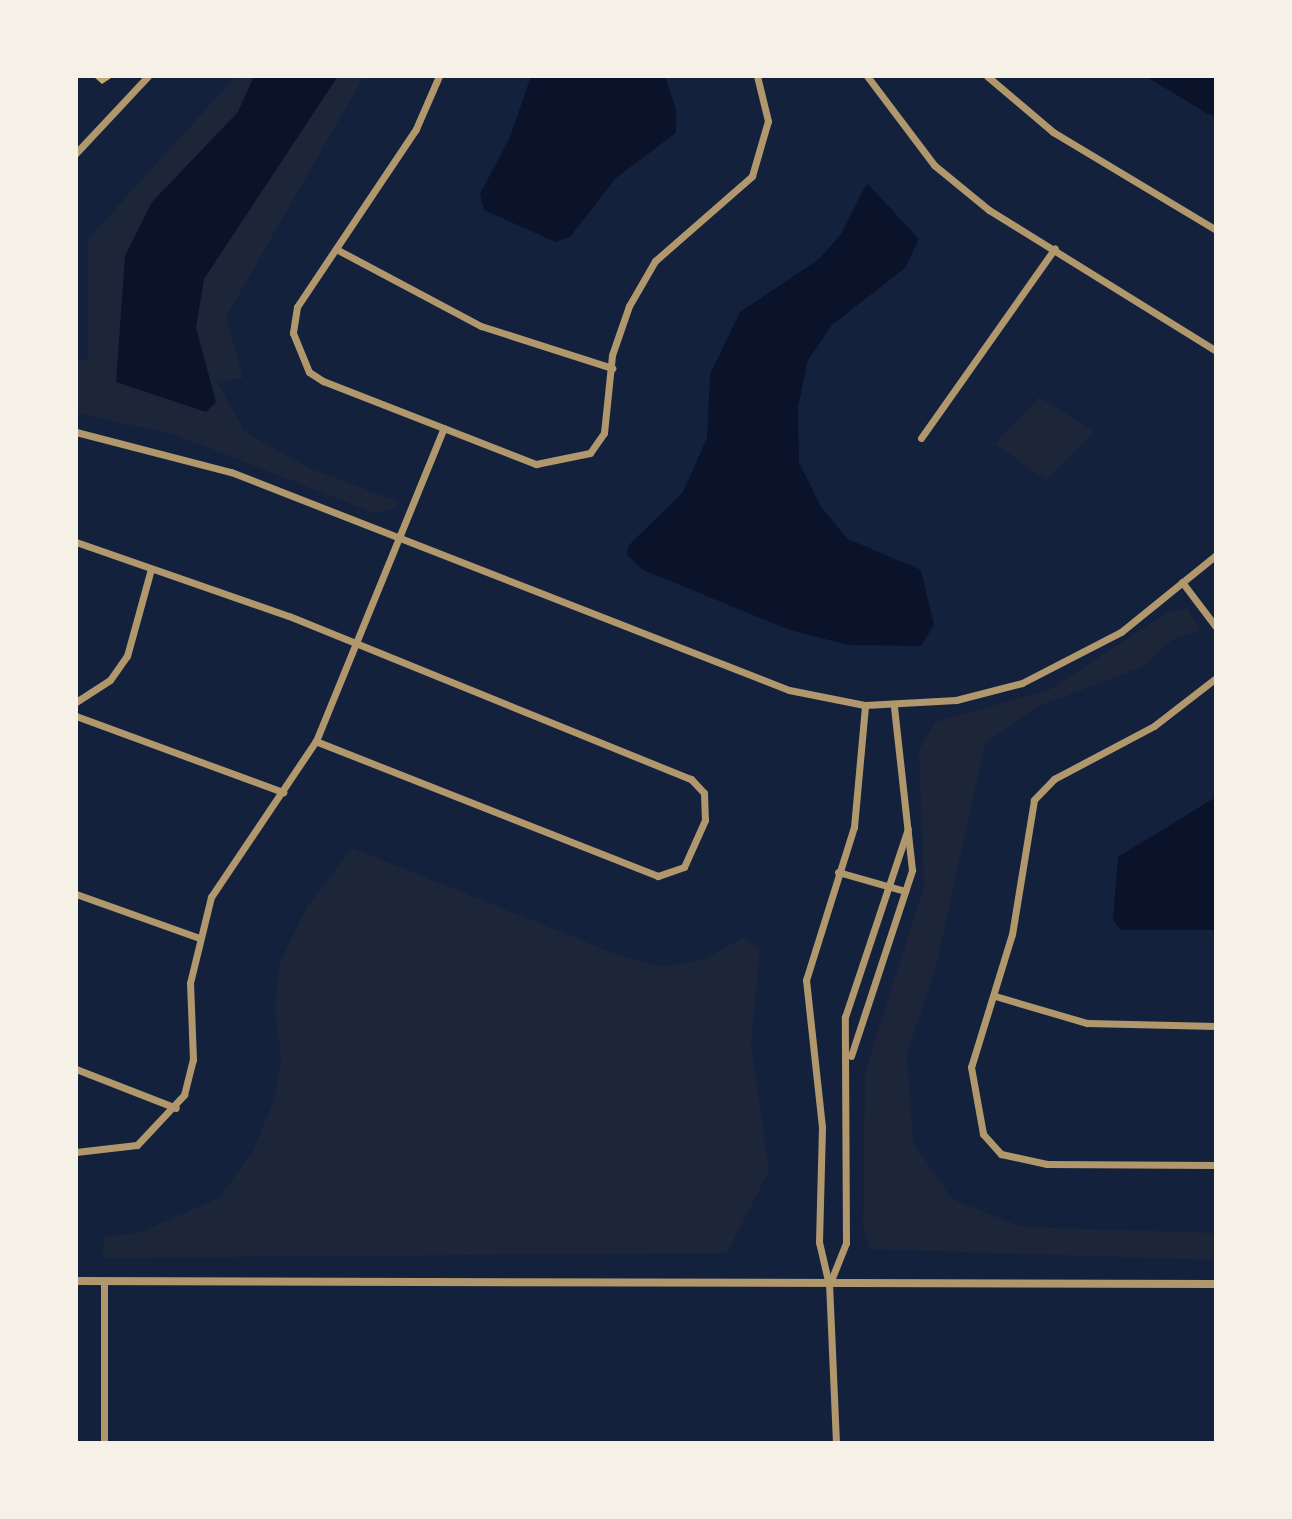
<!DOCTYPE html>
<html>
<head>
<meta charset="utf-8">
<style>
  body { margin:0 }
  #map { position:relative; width:1292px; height:1519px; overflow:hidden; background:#14213d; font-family:Montserrat,sans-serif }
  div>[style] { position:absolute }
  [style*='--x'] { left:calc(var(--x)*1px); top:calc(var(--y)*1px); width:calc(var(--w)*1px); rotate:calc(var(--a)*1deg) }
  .green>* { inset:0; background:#1d2539 }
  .water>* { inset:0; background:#0b132b }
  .building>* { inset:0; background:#c6a872 }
  .minor>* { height:7px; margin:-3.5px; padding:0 3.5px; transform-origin:3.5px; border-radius:3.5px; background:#b1986c }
  .tertiary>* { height:8px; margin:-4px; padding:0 4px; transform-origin:4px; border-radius:4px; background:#b1986c }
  span { translate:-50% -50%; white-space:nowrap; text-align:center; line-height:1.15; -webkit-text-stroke:6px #f6f1e7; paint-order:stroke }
  .frame { position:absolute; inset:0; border:78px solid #f6f1e7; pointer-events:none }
</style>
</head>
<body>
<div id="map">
  <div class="green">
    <i style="clip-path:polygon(236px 76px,364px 76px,226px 317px,243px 378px,217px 382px,245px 432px,309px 468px,401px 503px,393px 509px,374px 513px,173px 434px,76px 413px,76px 361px,88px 360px,88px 239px)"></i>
    <i style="clip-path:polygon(1039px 397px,1095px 432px,1046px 480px,995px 444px)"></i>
    <i style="clip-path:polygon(1187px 608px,1200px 631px,1173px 639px,1144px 666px,1037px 707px,985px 743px,936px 967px,907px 1053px,913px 1142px,952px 1199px,1022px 1227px,1216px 1233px,1216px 1260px,870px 1249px,863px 1228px,865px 1072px,924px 887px,919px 750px,935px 722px,1049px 690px,1168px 612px)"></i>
    <i style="clip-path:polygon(352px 848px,621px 956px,664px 967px,703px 960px,743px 938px,760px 948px,751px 1045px,769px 1170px,727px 1253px,102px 1258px,104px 1237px,139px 1233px,219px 1198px,253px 1151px,274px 1100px,281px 1058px,275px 1009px,280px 962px,307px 907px)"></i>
  </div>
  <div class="water">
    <i style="clip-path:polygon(254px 76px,338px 76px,204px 279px,196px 328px,216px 402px,206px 412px,116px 382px,125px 256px,152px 202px,238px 112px)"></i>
    <i style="clip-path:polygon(531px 76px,665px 76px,676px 110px,676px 133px,616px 178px,570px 237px,555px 242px,484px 210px,480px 194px,510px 137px)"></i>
    <i style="clip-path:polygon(1145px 76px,1216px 76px,1216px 117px,1208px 114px)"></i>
    <i style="clip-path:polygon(867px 183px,919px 239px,905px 268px,832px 325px,808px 360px,798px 407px,799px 462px,821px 507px,848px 539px,921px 570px,934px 625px,921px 646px,848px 645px,790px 630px,643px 570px,627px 555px,628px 546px,683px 492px,707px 438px,710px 374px,740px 312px,819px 259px,841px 234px)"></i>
    <i style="clip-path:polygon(1216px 797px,1216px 930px,1120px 930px,1113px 920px,1118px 857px)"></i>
  </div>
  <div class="building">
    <i style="clip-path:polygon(93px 76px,114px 76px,102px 84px)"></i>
  </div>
  <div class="minor">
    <i style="--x:439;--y:76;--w:58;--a:113.5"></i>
    <i style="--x:416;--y:129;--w:214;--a:123.8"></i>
    <i style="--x:297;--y:307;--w:26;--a:99"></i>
    <i style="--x:293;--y:333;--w:42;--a:67.7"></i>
    <i style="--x:309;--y:372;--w:17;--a:33"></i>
    <i style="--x:323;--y:381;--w:229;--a:21.3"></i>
    <i style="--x:536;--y:464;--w:55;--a:-11.5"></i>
    <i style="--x:590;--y:453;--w:24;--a:-55"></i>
    <i style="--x:604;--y:433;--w:78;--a:-84.1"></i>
    <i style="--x:612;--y:355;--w:52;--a:-70.9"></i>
    <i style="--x:629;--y:306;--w:52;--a:-60"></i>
    <i style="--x:655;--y:261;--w:129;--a:-41.2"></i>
    <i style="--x:752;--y:176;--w:57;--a:-73.8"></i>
    <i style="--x:768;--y:121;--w:46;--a:-103.7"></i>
    <i style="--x:867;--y:76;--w:111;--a:53"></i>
    <i style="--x:934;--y:165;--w:71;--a:39.3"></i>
    <i style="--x:989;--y:210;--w:267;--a:31.8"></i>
    <i style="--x:987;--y:76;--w:87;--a:40.3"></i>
    <i style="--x:1053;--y:132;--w:190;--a:31"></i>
    <i style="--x:76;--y:153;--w:105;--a:-46.9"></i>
    <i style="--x:336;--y:249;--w:164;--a:28"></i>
    <i style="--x:481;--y:326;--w:138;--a:17.8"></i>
    <i style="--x:76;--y:432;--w:160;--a:14.5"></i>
    <i style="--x:231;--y:472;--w:599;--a:21.34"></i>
    <i style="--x:789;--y:690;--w:77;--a:11.2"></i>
    <i style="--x:865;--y:705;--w:91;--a:-3.1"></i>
    <i style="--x:956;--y:700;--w:68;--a:-14.4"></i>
    <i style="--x:1022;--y:683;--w:111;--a:-27.3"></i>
    <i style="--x:1121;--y:632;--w:122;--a:-39"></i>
    <i style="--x:921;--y:438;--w:232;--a:-54.8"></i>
    <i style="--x:76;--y:542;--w:225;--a:19.2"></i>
    <i style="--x:289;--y:616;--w:434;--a:22.1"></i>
    <i style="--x:691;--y:779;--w:19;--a:47"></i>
    <i style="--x:704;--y:793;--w:27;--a:88"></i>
    <i style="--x:705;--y:820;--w:51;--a:114.1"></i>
    <i style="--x:684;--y:867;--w:28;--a:161"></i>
    <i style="--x:658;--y:876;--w:368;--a:-158.5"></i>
    <i style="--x:1182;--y:582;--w:56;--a:52.9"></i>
    <i style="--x:1216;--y:678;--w:78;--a:142.3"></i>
    <i style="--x:1154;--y:726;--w:113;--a:152.1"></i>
    <i style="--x:1054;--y:779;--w:29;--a:134"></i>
    <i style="--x:1034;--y:800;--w:136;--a:99.3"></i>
    <i style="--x:1012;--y:934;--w:139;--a:107.1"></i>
    <i style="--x:971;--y:1067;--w:68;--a:79.8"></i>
    <i style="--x:983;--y:1134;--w:27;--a:48"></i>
    <i style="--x:1001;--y:1154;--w:47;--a:12.3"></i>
    <i style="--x:1047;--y:1164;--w:169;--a:0.3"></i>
    <i style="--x:76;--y:702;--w:40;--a:-32.9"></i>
    <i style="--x:110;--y:680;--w:29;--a:-55"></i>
    <i style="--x:127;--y:656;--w:90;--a:-74.6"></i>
    <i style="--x:76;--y:716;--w:221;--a:20.2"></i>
    <i style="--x:838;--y:872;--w:70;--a:15.8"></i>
    <i style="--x:76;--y:894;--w:128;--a:19.6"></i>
    <i style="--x:995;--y:996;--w:96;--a:16.4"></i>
    <i style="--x:1087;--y:1023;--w:129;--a:1.3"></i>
    <i style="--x:851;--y:1056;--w:196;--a:-71.8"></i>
    <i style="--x:912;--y:870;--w:165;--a:-96.3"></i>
    <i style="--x:76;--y:1069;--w:107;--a:21.3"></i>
    <i style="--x:76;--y:1152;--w:61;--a:-6.5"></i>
    <i style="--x:137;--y:1145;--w:69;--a:-46.8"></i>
    <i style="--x:184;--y:1095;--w:36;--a:-76"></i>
    <i style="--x:193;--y:1060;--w:77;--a:-92.2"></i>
    <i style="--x:190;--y:983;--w:89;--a:-76.3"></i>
    <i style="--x:211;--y:897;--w:188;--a:-56.1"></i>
    <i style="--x:316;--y:741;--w:338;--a:-67.8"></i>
    <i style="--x:104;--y:1281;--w:162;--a:90"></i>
    <i style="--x:830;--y:1283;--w:43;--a:-68.2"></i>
    <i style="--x:846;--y:1243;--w:226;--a:-90.3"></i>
    <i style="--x:845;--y:1017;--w:198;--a:-71.5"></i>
    <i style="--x:836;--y:1443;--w:158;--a:-92.5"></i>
    <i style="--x:829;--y:1285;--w:44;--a:-103.1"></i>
    <i style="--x:819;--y:1242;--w:115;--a:-88.5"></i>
    <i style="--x:822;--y:1127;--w:148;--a:-96.2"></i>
    <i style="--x:806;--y:980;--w:160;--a:-72.6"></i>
    <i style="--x:854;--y:827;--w:122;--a:-84.8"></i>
  </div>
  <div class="tertiary">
    <i style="--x:76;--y:1281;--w:1140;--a:0.15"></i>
  </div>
  <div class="frame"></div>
</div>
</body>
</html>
